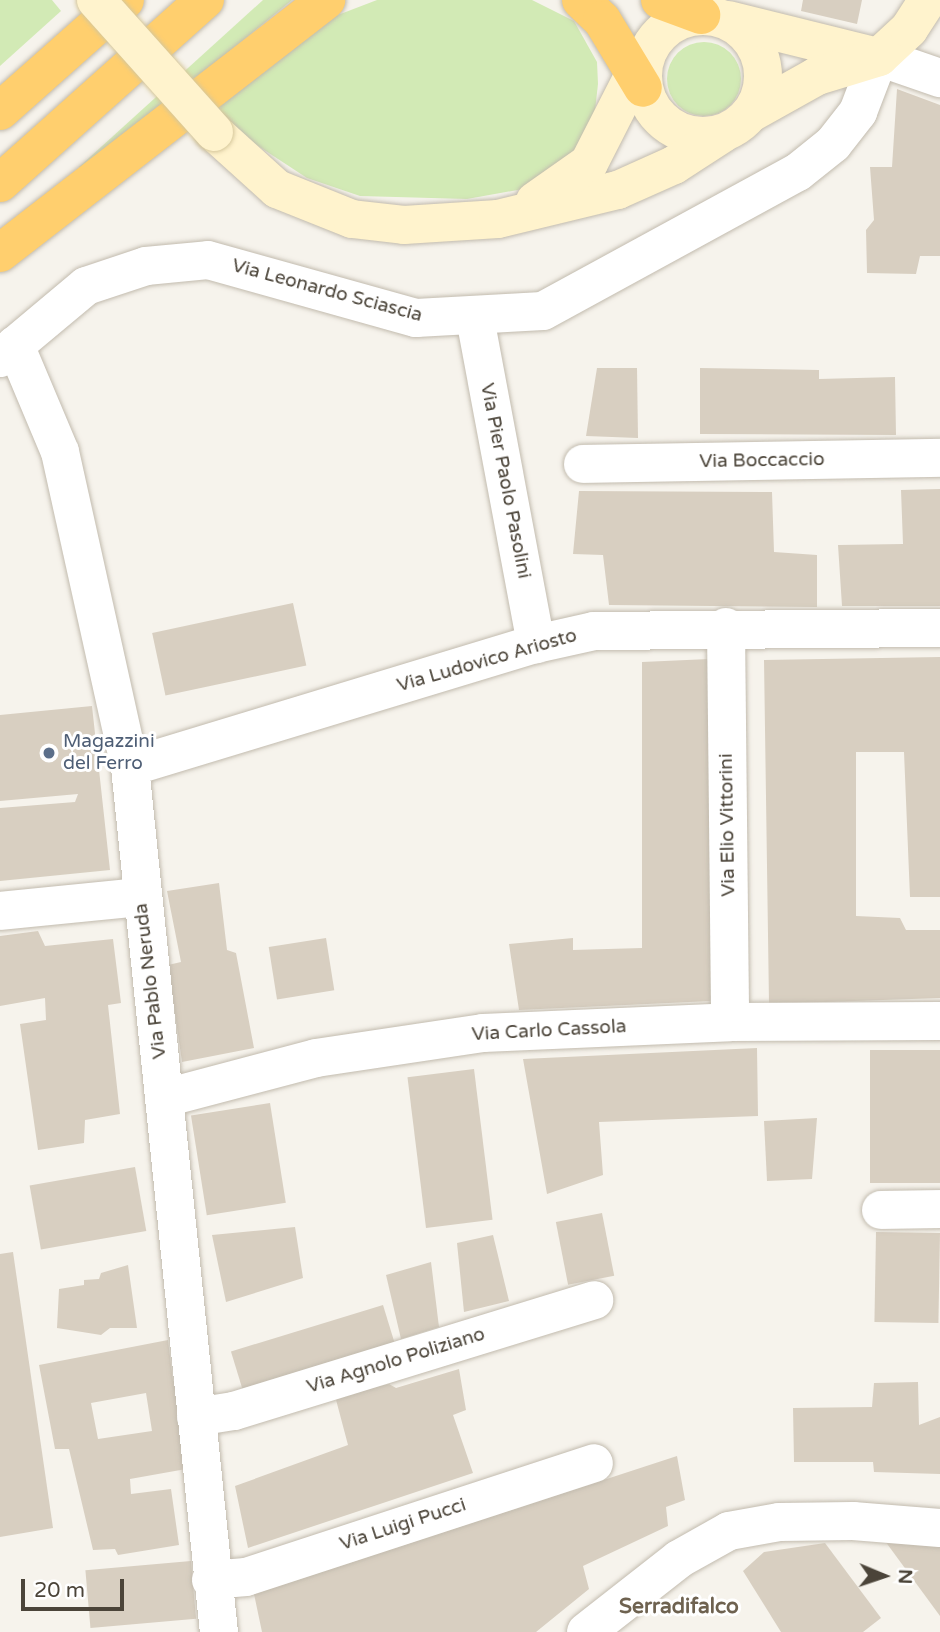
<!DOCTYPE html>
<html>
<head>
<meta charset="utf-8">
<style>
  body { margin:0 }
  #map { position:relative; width:940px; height:1632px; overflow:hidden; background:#f6f3ec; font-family:"Varela Round",sans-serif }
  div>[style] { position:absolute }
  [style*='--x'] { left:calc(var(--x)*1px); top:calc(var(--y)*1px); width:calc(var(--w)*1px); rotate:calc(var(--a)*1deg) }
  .green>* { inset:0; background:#d2eab5 }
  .round { border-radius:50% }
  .building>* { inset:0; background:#d8cfc1; transform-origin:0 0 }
  .roads { filter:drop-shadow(0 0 2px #c2bbae) drop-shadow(0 0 2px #c2bbae) }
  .minor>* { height:38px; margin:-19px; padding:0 19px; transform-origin:19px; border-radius:19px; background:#fff }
  .tertiary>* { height:38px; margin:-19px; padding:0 19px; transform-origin:19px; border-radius:19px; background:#fff }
  .secondary>* { height:38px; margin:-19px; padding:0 19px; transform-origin:19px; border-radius:19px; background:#fff3cd }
  .secondary>.ring { margin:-19px; padding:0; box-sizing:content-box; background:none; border:38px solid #fff3cd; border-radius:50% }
  .motorway>* { height:38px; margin:-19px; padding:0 19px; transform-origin:19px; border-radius:19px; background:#ffcf6e }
  .bridges { filter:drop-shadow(0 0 2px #d6c79b) drop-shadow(0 0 2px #d6c79b) }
  .secondary-bridge>* { height:38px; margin:-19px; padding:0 19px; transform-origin:19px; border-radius:19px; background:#fff3cd }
  .dots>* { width:19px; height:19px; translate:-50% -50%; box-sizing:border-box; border:4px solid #fff; border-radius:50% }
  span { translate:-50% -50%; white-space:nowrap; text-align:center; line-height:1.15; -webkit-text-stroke:6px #fff; paint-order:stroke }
  .street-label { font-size:19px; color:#4b4439 }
  .service-label { font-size:19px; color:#4e5e75 }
  .left { translate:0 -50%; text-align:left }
  .neighbourhood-label { font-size:21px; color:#6e6250; font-weight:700 }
  .north { position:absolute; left:849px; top:1541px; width:70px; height:70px; -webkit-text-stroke:5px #fff; paint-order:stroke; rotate:92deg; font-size:19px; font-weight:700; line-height:28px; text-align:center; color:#4b4439 }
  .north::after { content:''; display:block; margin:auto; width:24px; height:32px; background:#4b4439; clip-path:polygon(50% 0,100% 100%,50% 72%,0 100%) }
  .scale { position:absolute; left:21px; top:1579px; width:103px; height:32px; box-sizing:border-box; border:4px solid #4b4439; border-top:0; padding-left:9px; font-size:21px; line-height:24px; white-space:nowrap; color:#4b4439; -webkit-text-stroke:5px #fff; paint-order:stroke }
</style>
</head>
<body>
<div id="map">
  <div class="green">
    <i style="clip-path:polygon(0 0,52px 0,61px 11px,0 66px)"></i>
    <i style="clip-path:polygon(263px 0,292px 0,86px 170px,79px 167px)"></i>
    <i style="clip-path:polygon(377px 0,532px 0,574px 21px,597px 62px,598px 84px,594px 119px,573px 158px,523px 189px,467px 199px,360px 196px,307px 178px,234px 130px,217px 106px,317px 23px)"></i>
    <i class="round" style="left:667px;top:42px;width:74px;height:74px"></i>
  </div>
  <div class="building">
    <i style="clip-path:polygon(803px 0,862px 0,857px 24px,801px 11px)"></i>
    <i style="clip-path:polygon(897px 89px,940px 105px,940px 256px,920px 256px,916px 274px,867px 273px,866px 230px,874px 220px,870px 167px,892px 167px)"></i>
    <i style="clip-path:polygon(597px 368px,637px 368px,638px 438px,586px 436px)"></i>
    <i style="clip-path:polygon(700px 368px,819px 370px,819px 379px,895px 377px,896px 435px,700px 434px)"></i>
    <i style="clip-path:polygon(940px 489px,940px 606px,842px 606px,838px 545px,903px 544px,901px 490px)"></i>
    <i style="clip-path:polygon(579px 491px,772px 492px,774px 552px,817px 555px,817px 607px,609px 605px,603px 555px,573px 554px)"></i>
    <i style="left:293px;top:603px;width:64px;height:144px;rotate:78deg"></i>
    <i style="clip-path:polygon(940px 657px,940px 897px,910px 897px,904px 752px,856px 752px,856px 916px,900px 918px,906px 930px,940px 930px,940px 998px,769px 1004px,764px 660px)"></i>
    <i style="clip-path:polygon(709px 659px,711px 1001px,519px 1010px,509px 944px,573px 938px,573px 950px,642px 948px,642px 662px)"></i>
    <i style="clip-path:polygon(92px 706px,110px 870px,0 881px,0 808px,75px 802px,78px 794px,0 801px,0 715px)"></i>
    <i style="clip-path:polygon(219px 883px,227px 950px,236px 953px,254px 1048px,182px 1062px,168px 965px,181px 962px,167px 891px)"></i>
    <i style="clip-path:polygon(38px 931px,45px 946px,113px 939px,121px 1003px,108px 1005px,120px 1114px,85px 1120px,84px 1143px,38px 1150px,20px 1024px,46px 1020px,45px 998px,0 1006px,0 936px)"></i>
    <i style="left:326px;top:938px;width:53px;height:58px;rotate:81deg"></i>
    <i style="clip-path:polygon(757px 1048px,758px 1116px,599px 1122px,603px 1175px,547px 1194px,523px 1059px)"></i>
    <i style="left:940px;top:1050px;width:133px;height:70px;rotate:90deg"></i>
    <i style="left:474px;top:1069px;width:152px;height:67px;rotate:83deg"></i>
    <i style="left:270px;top:1103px;width:101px;height:80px;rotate:81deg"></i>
    <i style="clip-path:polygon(817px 1118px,812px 1179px,767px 1181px,764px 1121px)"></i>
    <i style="left:135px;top:1167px;width:65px;height:107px;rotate:80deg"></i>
    <i style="left:602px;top:1213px;width:64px;height:47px;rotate:79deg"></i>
    <i style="clip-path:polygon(295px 1227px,303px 1278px,226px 1302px,212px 1235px)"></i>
    <i style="left:876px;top:1232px;width:64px;height:90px;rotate:1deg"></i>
    <i style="clip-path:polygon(493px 1235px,509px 1301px,464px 1312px,457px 1243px)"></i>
    <i style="clip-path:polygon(13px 1252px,53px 1528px,0 1537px,0 1254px)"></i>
    <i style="clip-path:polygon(431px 1262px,439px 1327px,401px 1339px,386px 1275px)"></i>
    <i style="clip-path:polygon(128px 1265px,137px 1328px,110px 1328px,101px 1335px,57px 1328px,59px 1289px,84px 1285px,84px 1280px,99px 1279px,101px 1273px)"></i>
    <i style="left:383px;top:1305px;width:39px;height:159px;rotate:73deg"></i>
    <i style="clip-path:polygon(evenodd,168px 1340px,173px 1381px,180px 1382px,186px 1469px,130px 1479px,131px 1494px,171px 1489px,179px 1545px,118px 1555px,115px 1549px,93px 1550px,69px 1449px,55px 1449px,39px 1365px,168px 1340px,146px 1393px,152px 1431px,98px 1439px,91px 1403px,146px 1393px)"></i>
    <i style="clip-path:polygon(459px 1369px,466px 1410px,453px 1415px,473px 1473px,248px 1548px,235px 1486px,348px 1445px,335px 1396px,389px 1384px,396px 1388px)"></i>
    <i style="clip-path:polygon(918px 1382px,919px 1425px,940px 1417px,940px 1474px,874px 1472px,873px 1462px,794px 1462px,793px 1408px,872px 1407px,874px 1383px)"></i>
    <i style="clip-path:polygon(677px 1456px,685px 1500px,666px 1507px,668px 1526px,583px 1566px,589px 1589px,536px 1632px,262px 1632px,254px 1594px)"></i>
    <i style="clip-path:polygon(885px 1541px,940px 1543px,940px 1616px)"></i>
    <i style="clip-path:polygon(825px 1543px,881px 1618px,863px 1632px,781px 1632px,743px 1571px,764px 1552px)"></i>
    <i style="left:191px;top:1561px;width:58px;height:106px;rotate:85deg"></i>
  </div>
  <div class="roads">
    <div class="minor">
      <i style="--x:475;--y:318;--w:332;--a:79.4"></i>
      <i style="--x:15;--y:345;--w:116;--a:67.2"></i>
      <i style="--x:60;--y:452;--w:323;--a:77.5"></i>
      <i style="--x:130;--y:767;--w:870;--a:84.13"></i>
      <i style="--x:583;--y:464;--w:357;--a:-1"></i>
      <i style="--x:726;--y:627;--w:395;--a:89.4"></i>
      <i style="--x:130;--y:767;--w:424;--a:-16.9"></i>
      <i style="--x:536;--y:644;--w:59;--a:-12.6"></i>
      <i style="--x:594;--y:631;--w:346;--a:-0.5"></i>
      <i style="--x:0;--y:911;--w:142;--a:-5.7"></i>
      <i style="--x:165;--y:1098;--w:156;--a:-14.8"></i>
      <i style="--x:316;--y:1058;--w:169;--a:-8.5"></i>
      <i style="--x:483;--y:1033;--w:247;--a:-2.5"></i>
      <i style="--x:730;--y:1022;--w:210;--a:-0.3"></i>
      <i style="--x:881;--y:1210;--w:59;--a:-1"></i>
      <i style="--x:196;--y:1417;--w:38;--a:-9"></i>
      <i style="--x:234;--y:1411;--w:377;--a:-17.1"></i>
      <i style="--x:211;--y:1580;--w:35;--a:-5"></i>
      <i style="--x:246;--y:1577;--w:366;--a:-18.1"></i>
      <i style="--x:586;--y:1632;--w:118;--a:-38.1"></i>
      <i style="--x:679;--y:1559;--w:57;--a:-29.2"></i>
      <i style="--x:729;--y:1531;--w:51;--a:-10.2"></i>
      <i style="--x:779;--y:1522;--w:74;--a:-0.8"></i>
      <i style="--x:853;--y:1521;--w:87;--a:4.6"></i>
    </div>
    <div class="tertiary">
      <i style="--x:0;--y:358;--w:112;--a:-39.9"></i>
      <i style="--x:86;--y:286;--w:63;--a:-18.4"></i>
      <i style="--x:146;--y:266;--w:62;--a:-5.5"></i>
      <i style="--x:208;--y:260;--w:216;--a:15.6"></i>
      <i style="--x:416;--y:318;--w:127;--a:-3.2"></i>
      <i style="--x:543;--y:311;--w:290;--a:-28.6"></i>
      <i style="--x:798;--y:172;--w:45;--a:-38.7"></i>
      <i style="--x:833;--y:144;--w:41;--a:-52"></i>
      <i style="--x:858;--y:112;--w:59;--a:-69.1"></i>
      <i style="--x:879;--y:57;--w:65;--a:19"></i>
    </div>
    <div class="secondary">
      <i class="ring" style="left:643px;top:16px;width:82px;height:82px"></i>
      <i style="--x:728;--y:20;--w:154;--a:13.9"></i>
      <i style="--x:751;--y:113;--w:76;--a:-29.3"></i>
      <i style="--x:817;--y:76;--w:65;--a:-17"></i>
      <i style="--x:879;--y:57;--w:41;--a:-43"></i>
      <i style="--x:909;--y:29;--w:35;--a:-57"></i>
      <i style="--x:214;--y:132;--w:85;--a:42.1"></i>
      <i style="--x:277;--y:189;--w:81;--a:21.8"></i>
      <i style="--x:352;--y:219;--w:52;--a:6.6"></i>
      <i style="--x:404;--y:225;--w:94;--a:-3.7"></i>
      <i style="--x:498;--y:219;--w:123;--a:-13.6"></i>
      <i style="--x:618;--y:190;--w:61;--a:-24.1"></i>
      <i style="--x:674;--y:165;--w:57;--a:-32.9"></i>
      <i style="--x:535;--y:201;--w:66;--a:-35.1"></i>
      <i style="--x:589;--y:163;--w:121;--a:-63"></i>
    </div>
    <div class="motorway">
      <i style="--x:581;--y:0;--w:29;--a:44"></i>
      <i style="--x:602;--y:20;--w:79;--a:58.9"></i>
      <i style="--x:660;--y:0;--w:44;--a:20.1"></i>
      <i style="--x:0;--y:111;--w:167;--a:-41.6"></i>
      <i style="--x:0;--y:183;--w:275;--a:-41.8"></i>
      <i style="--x:0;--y:253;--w:413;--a:-37.8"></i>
    </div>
  </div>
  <div class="bridges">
    <div class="secondary-bridge">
      <i style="--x:96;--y:0;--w:177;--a:48.2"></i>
    </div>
  </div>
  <div class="dots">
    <i style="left:49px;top:753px;background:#5c6f8a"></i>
  </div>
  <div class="street-label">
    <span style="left:327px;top:291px;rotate:15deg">Via Leonardo Sciascia</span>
    <span style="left:762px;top:461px;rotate:-1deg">Via Boccaccio</span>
    <span style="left:505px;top:481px;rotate:79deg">Via Pier Paolo Pasolini</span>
    <span style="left:487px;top:661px;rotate:-16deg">Via Ludovico Ariosto</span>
    <span style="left:728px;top:825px;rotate:-91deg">Via Elio Vittorini</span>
    <span style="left:151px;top:981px;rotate:-97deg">Via Pablo Neruda</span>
    <span style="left:549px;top:1031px;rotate:-3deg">Via Carlo Cassola</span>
    <span style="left:396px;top:1361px;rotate:-17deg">Via Agnolo Poliziano</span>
    <span style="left:403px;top:1525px;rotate:-18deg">Via Luigi Pucci</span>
  </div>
  <div class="service-label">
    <span class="left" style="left:63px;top:753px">Magazzini<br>del Ferro</span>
  </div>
  <div class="neighbourhood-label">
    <span style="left:679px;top:1607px">Serradifalco</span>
  </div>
  <div class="north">N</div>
  <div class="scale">20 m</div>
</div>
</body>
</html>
